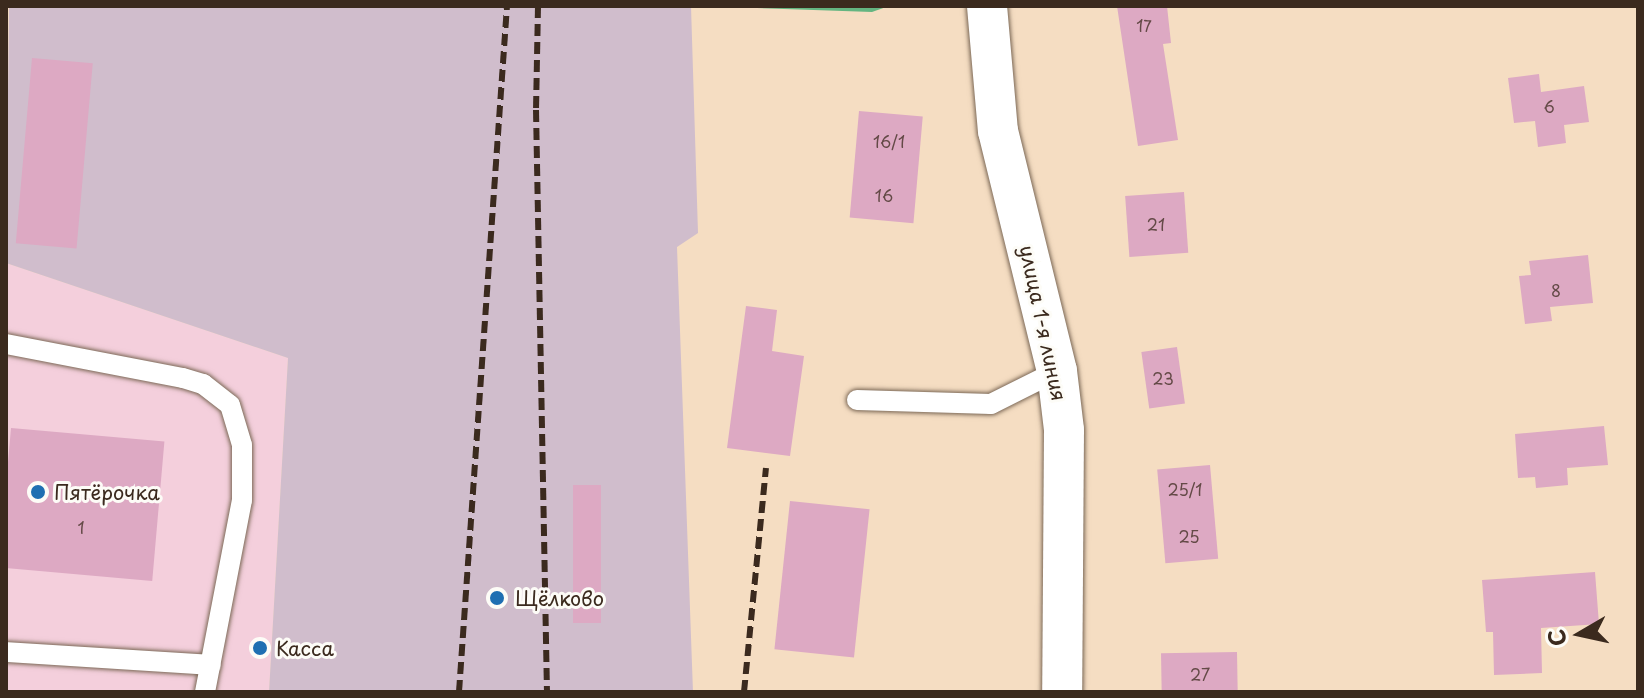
<!DOCTYPE html>
<html>
<head>
<meta charset="utf-8">
<style>
  body { margin:0 }
  #map { position:relative; width:1644px; height:698px; overflow:hidden; background:#f5ddc2; font-family:"Playpen Sans",sans-serif }
  div>[style] { position:absolute }
  [style*='--x'] { left:calc(var(--x)*1px); top:calc(var(--y)*1px); width:calc(var(--w)*1px); rotate:calc(var(--a)*1deg) }
  .built>* { inset:0; background:#f4cfdc }
  .industrial>* { inset:0; background:#d0bdcc }
  .forest>* { inset:0; background:#64b581 }
  .building>* { inset:0; background:#dda9c3; transform-origin:0 0 }
  .roads { filter:drop-shadow(0 0 2px #7c6957) drop-shadow(0 0 2px #7c6957) }
  .service>* { height:20px; margin:-10px; padding:0 10px; transform-origin:10px; border-radius:10px; background:#fff }
  .minor>* { height:40px; margin:-20px; padding:0 20px; transform-origin:20px; border-radius:20px; background:#fff }
  .rail>* { height:6px; margin-top:-3px; transform-origin:0; background:repeating-linear-gradient(90deg,#3b2a1e 0 12px,transparent 0 18px) }
  .dots>* { width:22px; height:22px; translate:-50% -50%; box-sizing:border-box; border:4px solid #fdfcf7; border-radius:50% }
  span { translate:-50% -50%; white-space:nowrap; text-align:center; line-height:1.15; -webkit-text-stroke:6px #fdfcf7; paint-order:stroke }
  .number-label { font-size:16px; color:#644a47 }
  .number-label span { -webkit-text-stroke-width:0 }
  .street-label { font-size:20px; color:#3b2a1e }
  .poi-label { font-size:20px; color:#3b2a1e }
  .left { translate:0 -50%; text-align:left }
  .frame { position:absolute; inset:0; border:8px solid #3b2a1e; pointer-events:none }
  .north { position:absolute; left:1540px; top:594px; width:80px; height:80px; -webkit-text-stroke:6px #fdfcf7; paint-order:stroke; rotate:261deg; font-size:22px; font-weight:700; line-height:32px; text-align:center; color:#3b2a1e }
  .north::after { content:''; display:block; margin:auto; width:28px; height:36px; background:#3b2a1e; clip-path:polygon(50% 0,100% 100%,50% 72%,0 100%) }
</style>
</head>
<body>
<div id="map">
  <div class="built">
    <i style="clip-path:polygon(6px 263px,288px 358px,269px 692px,6px 692px)"></i>
  </div>
  <div class="industrial">
    <i style="clip-path:polygon(9px 6px,691px 6px,698px 233px,677px 247px,693px 692px,269px 692px,288px 358px,6px 263px)"></i>
  </div>
  <div class="forest">
    <i style="clip-path:polygon(699px 6px,889px 6px,872px 12px)"></i>
  </div>
  <div class="building">
    <i style="clip-path:polygon(1117px 6px,1167px 6px,1171px 43px,1163px 44px,1178px 140px,1138px 146px)"></i>
    <i style="left:32px;top:58px;width:61px;height:186px;rotate:5deg"></i>
    <i style="clip-path:polygon(1539px 74px,1541px 92px,1584px 86px,1589px 122px,1564px 125px,1566px 143px,1538px 147px,1535px 121px,1514px 123px,1508px 78px)"></i>
    <i style="left:859px;top:111px;width:64px;height:107px;rotate:5deg"></i>
    <i style="left:1184px;top:192px;width:61px;height:59px;rotate:86deg"></i>
    <i style="clip-path:polygon(1588px 255px,1593px 303px,1550px 307px,1552px 321px,1525px 324px,1519px 276px,1531px 275px,1529px 261px)"></i>
    <i style="clip-path:polygon(746px 306px,777px 310px,772px 351px,804px 356px,790px 456px,727px 448px)"></i>
    <i style="left:1177px;top:347px;width:57px;height:36px;rotate:82deg"></i>
    <i style="clip-path:polygon(1604px 426px,1608px 465px,1567px 468px,1568px 485px,1536px 488px,1535px 477px,1518px 478px,1515px 434px)"></i>
    <i style="left:11px;top:428px;width:154px;height:140px;rotate:5deg"></i>
    <i style="left:1210px;top:465px;width:94px;height:53px;rotate:85deg"></i>
    <i style="left:573px;top:485px;width:28px;height:138px"></i>
    <i style="left:790px;top:501px;width:80px;height:149px;rotate:6deg"></i>
    <i style="clip-path:polygon(1595px 572px,1599px 624px,1541px 628px,1542px 673px,1494px 675px,1493px 632px,1486px 632px,1482px 580px)"></i>
    <i style="left:1237px;top:652px;width:40px;height:76px;rotate:89deg"></i>
  </div>
  <div class="roads">
    <div class="service">
      <i style="--x:6;--y:344;--w:180;--a:10.9"></i>
      <i style="--x:183;--y:378;--w:21;--a:17"></i>
      <i style="--x:203;--y:384;--w:34;--a:38"></i>
      <i style="--x:230;--y:405;--w:42;--a:73.3"></i>
      <i style="--x:242;--y:445;--w:55;--a:90"></i>
      <i style="--x:242;--y:500;--w:196;--a:100.9"></i>
      <i style="--x:857;--y:400;--w:134;--a:1.7"></i>
      <i style="--x:991;--y:404;--w:74;--a:-26.6"></i>
      <i style="--x:6;--y:652;--w:205;--a:3.6"></i>
    </div>
    <div class="minor">
      <i style="--x:987;--y:6;--w:125;--a:85"></i>
      <i style="--x:998;--y:131;--w:247;--a:76.2"></i>
      <i style="--x:1057;--y:371;--w:59;--a:83.2"></i>
      <i style="--x:1064;--y:430;--w:262;--a:90.4"></i>
    </div>
  </div>
  <div class="rail">
    <i style="--x:538;--y:6;--w:104;--a:91.1"></i>
    <i style="--x:536;--y:110;--w:582;--a:88.92"></i>
    <i style="--x:459;--y:692;--w:688;--a:-86"></i>
    <i style="--x:744;--y:692;--w:225;--a:-84.4"></i>
  </div>
  <div class="dots">
    <i style="left:38px;top:492px;background:#1f6fb2"></i>
    <i style="left:497px;top:598px;background:#1f6fb2"></i>
    <i style="left:260px;top:648px;background:#1f6fb2"></i>
  </div>
  <div class="number-label">
    <span style="left:1144px;top:25px">17</span>
    <span style="left:1549px;top:106px">6</span>
    <span style="left:889px;top:141px">16/1</span>
    <span style="left:884px;top:195px">16</span>
    <span style="left:1156px;top:224px">21</span>
    <span style="left:1556px;top:290px">8</span>
    <span style="left:1163px;top:378px">23</span>
    <span style="left:1185px;top:489px">25/1</span>
    <span style="left:81px;top:527px">1</span>
    <span style="left:1189px;top:536px">25</span>
    <span style="left:1200px;top:674px">27</span>
  </div>
  <div class="street-label">
    <span style="left:1043px;top:323px;rotate:78deg">улица 1-я линия</span>
  </div>
  <div class="poi-label">
    <span class="left" style="left:54px;top:492px">Пятёрочка</span>
    <span class="left" style="left:515px;top:598px">Щёлково</span>
    <span class="left" style="left:276px;top:648px">Касса</span>
  </div>
  <div class="frame"></div>
  <div class="north">С</div>
</div>
</body>
</html>
